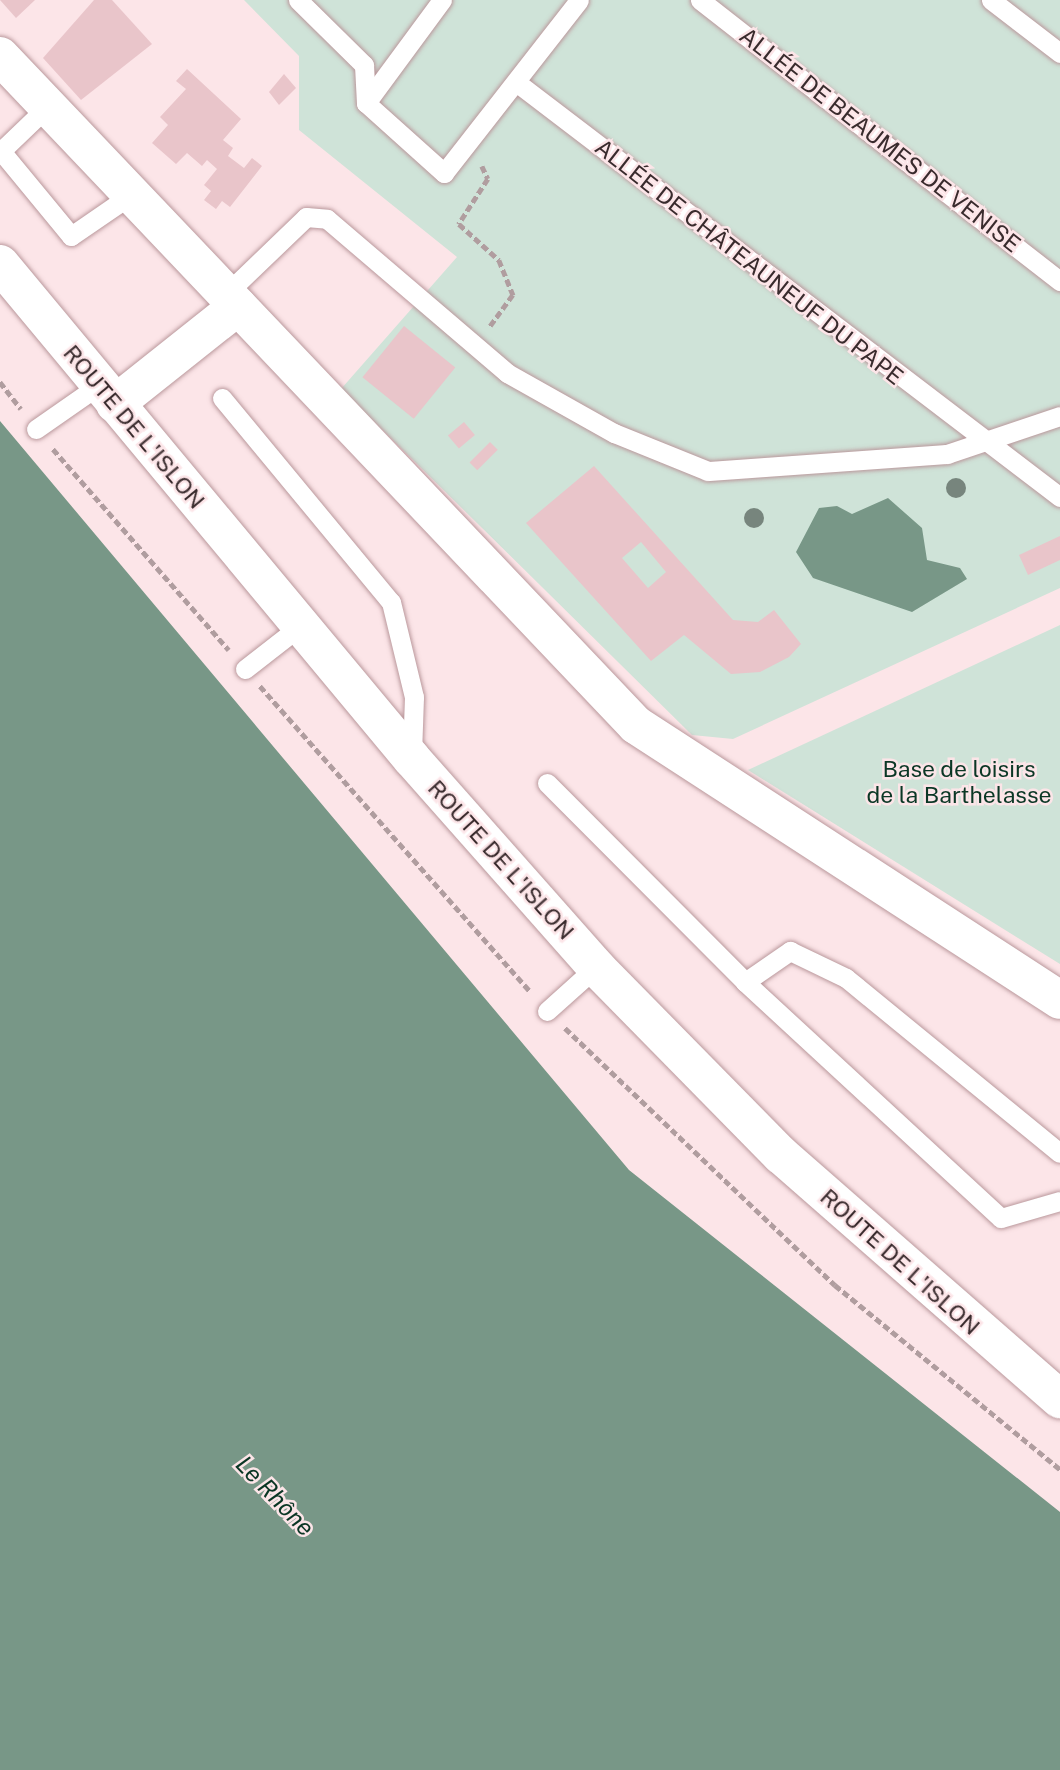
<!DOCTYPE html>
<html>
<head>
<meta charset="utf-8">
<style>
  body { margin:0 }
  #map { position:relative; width:1060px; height:1770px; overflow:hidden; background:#fce5e8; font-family:"Public Sans",sans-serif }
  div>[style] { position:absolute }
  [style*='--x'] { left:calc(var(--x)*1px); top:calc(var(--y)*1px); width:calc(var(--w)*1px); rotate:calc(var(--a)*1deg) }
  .green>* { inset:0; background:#cfe3d8 }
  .water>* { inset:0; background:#789787 }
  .building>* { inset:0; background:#e9c5ca; transform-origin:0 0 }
  .path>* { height:4.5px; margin-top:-2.25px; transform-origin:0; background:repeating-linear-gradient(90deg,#b09d9f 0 7px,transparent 0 10.5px) }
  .roads { filter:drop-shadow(0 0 2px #ba989c) drop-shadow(0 0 2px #ba989c) }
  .lane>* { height:19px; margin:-9.5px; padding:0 9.5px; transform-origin:9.5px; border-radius:9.5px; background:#fff }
  .street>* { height:38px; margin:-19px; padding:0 19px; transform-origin:19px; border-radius:19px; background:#fff }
  .secondary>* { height:38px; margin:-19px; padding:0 19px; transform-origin:19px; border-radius:19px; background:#fff }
  .trees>* { width:20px; height:20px; margin:-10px; border-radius:50%; background:#77857d }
  span { translate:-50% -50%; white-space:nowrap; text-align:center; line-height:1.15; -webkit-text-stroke:5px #fce5e8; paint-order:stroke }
  .street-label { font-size:23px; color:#392b2d }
  .park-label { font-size:23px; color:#0b3725 }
  .water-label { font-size:24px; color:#0a3624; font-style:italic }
</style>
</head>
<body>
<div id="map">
  <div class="green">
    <i style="clip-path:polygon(244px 0,1060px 0,1060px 588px,733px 739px,692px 735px,341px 389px,457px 257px,299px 130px,299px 56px)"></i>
    <i style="clip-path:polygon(1060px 625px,1060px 964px,748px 770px)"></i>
  </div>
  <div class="water">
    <i style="clip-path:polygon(0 421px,629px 1170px,1060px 1512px,1060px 1770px,0 1770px)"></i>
    <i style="clip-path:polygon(888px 498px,922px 528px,927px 560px,960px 568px,967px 579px,912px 612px,813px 578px,796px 552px,819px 508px,837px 506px,852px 514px)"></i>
  </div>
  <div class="building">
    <i style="clip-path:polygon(0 0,35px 0,16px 18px)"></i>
    <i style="clip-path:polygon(94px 0,112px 0,152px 44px,81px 100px,43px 58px)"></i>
    <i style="clip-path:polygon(187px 69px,241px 119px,223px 140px,233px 148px,228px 156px,244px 168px,252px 158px,262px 166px,230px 207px,222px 201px,216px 209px,204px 200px,211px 191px,204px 185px,217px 169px,207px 160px,202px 166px,187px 153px,176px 164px,152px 143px,168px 125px,160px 117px,186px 89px,176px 81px)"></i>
    <i style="clip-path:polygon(284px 74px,296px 88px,279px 105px,269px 92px)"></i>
    <i style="left:404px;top:326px;width:66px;height:66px;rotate:39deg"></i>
    <i style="left:464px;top:422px;width:17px;height:21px;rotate:50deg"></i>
    <i style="left:490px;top:442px;width:11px;height:29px;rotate:45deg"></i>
    <i style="clip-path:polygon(evenodd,594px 466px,733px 620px,758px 622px,774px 610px,801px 644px,789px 657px,760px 672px,731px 674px,684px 635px,651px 661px,526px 523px,594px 466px,641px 542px,666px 572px,648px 588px,622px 558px,641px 542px)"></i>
    <i style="clip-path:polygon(1060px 536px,1060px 560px,1028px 575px,1019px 555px)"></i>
  </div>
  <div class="path">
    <i style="--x:482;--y:166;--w:14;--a:65"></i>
    <i style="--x:488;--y:179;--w:54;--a:122.8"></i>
    <i style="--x:459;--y:224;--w:54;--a:42"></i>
    <i style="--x:499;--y:260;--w:38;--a:68"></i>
    <i style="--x:513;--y:295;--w:39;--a:126"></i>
    <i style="--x:0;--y:382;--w:34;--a:52"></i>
    <i style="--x:53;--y:449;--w:267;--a:48.8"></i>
    <i style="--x:260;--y:686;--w:407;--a:48.5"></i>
    <i style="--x:565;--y:1028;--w:373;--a:43.6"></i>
    <i style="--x:835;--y:1285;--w:291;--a:39.3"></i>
  </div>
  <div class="roads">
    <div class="lane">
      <i style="--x:298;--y:0;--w:93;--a:44.6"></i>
      <i style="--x:364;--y:65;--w:38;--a:87"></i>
      <i style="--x:366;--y:103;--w:105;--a:41.9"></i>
      <i style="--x:444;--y:173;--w:219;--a:-52"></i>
      <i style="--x:700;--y:0;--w:457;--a:38"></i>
      <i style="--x:991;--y:0;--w:87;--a:37.5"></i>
      <i style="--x:516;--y:82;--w:684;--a:37.34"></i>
      <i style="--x:366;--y:103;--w:128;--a:-53.6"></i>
      <i style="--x:48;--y:106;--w:65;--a:136.2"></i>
      <i style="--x:1;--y:151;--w:110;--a:50.5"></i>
      <i style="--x:71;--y:236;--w:74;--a:-34.5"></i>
      <i style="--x:226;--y:294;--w:111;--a:-43.9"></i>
      <i style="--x:306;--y:217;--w:21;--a:5"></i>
      <i style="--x:327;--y:219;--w:237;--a:40.5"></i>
      <i style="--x:507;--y:373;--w:123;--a:29.3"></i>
      <i style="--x:614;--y:433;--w:101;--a:22"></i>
      <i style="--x:708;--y:471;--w:240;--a:-4.1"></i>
      <i style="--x:947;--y:454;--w:119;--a:-18.6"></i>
      <i style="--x:222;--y:398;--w:265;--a:50.4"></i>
      <i style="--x:391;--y:602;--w:98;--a:76.4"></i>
      <i style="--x:414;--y:697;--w:57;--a:92"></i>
      <i style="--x:36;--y:429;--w:77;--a:-34.9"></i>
      <i style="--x:245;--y:669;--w:70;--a:-38"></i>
      <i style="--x:547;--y:783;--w:281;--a:45.1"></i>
      <i style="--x:745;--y:982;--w:348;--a:42.7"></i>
      <i style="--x:1001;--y:1218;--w:61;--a:-16.1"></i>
      <i style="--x:745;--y:982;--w:55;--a:-34.6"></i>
      <i style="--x:790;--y:951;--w:62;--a:25.7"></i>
      <i style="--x:846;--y:978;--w:276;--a:39.3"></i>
      <i style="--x:547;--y:1011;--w:66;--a:-41.9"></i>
    </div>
    <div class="street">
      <i style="--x:0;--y:56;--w:923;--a:46.45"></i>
      <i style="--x:636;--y:725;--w:505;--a:32.97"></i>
      <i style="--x:115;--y:404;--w:157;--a:-38.5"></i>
    </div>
    <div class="secondary">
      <i style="--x:0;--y:264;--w:644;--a:50.23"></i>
      <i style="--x:412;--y:759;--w:278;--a:48.5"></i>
      <i style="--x:596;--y:967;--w:264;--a:45.5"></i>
      <i style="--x:781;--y:1155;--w:371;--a:41.2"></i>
    </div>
  </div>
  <div class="trees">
    <i style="left:956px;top:488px"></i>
    <i style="left:754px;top:518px"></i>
  </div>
  <div class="street-label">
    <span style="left:880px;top:140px;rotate:38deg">ALLÉE DE BEAUMES DE VENISE</span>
    <span style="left:749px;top:262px;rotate:38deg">ALLÉE DE CHÂTEAUNEUF DU PAPE</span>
    <span style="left:134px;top:427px;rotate:50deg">ROUTE DE L'ISLON</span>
    <span style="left:501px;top:860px;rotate:48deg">ROUTE DE L'ISLON</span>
    <span style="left:900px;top:1262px;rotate:42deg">ROUTE DE L'ISLON</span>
  </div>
  <div class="park-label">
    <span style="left:959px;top:782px">Base de loisirs<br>de la Barthelasse</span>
  </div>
  <div class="water-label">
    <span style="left:275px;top:1496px;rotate:46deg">Le Rhône</span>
  </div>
</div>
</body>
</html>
